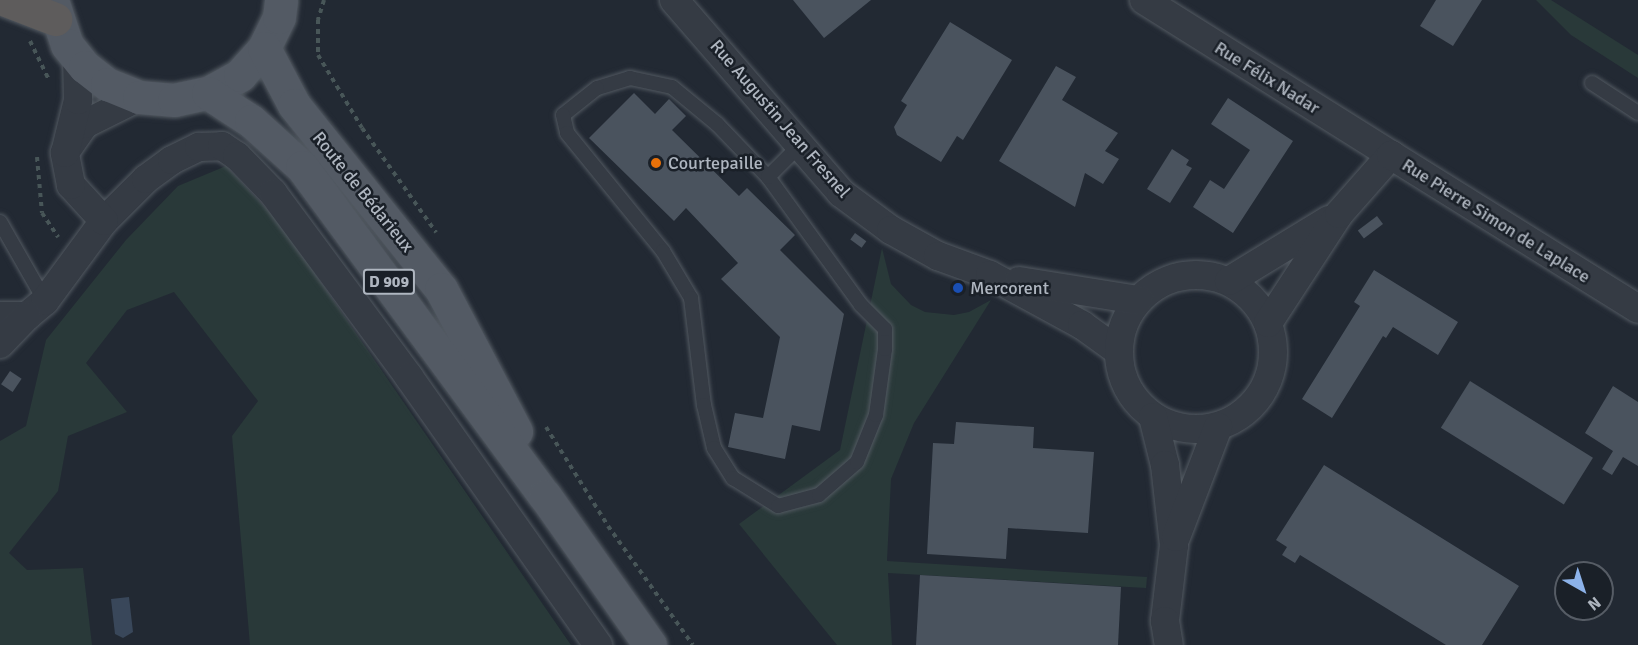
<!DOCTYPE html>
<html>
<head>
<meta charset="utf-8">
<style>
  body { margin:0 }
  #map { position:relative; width:1638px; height:645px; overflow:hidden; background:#222933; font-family:Signika,sans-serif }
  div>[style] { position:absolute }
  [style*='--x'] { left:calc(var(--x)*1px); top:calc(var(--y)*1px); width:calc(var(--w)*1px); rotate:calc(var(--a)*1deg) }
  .green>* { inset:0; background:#293939 }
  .water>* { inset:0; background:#39475a }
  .building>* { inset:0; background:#4a535e; transform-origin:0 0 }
  .path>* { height:4px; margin-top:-2px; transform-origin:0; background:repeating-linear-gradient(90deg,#485658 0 4.5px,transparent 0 9px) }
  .roads { filter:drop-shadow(0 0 2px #525961) drop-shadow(0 0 2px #525961) }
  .service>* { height:14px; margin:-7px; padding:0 7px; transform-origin:7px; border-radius:7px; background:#353b44 }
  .minor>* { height:28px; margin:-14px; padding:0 14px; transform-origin:14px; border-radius:14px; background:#353b44 }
  .minor>.ring { margin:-14px; padding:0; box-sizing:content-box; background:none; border:28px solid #353b44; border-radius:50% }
  .primary>* { height:33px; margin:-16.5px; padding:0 16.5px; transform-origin:16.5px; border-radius:16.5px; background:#535a64 }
  .trunk>* { height:33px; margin:-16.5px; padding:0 16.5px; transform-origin:16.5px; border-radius:16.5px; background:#5e5c5c }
  .dots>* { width:16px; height:16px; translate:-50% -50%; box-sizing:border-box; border:3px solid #1a2028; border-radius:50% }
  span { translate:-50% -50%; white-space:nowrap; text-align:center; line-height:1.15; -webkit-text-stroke:5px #1a2028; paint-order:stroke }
  .shield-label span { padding:2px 4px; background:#1a2028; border:2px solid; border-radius:4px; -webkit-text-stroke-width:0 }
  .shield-label { font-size:16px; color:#afb6c0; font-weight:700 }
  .street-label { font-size:18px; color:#afb6c0 }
  .poi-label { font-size:18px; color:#afb6c0 }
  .left { translate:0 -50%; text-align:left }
  .north { position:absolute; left:1554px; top:561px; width:60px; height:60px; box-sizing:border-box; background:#1a2028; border:2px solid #565c65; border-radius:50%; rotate:141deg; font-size:16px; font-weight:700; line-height:24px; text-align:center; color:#afb6c0 }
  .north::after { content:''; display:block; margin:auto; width:21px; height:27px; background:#8cb2e9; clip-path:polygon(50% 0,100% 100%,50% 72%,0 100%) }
</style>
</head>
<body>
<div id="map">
  <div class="green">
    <i style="clip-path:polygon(1536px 0,1551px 0,1638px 55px,1638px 78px,1571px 35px)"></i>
    <i style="clip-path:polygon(226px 166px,280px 223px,571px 645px,250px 645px,232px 436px,258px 401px,174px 292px,127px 310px,86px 363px,127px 412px,68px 436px,58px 491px,9px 553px,27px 570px,83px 568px,92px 645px,0 645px,0 441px,26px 426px,46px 340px,126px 240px,178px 186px)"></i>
    <i style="clip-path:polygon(882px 248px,891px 284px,911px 305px,925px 312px,954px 315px,969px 312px,991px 300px,914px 423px,891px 479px,887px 561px,1147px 577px,1146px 588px,888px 573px,892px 645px,837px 645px,739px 524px,840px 450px)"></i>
  </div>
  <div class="water">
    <i style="clip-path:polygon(129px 597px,133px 632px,123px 638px,115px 634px,111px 599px)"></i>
  </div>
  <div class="building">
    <i style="clip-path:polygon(793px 0,871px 0,824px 38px)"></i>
    <i style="clip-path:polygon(1436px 0,1482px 0,1453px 46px,1420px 26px)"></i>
    <i style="clip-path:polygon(950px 22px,1012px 60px,963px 140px,957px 136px,941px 162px,897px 135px,894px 127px,907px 105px,901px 101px)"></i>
    <i style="clip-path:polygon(1056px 66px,1076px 77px,1062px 100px,1118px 133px,1105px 151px,1119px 159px,1103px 184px,1085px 173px,1075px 207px,999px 161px)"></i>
    <i style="clip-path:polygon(634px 93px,655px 114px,669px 99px,686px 116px,672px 130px,739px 196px,747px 188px,795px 235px,780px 250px,844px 314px,820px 431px,792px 425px,785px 459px,728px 447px,735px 413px,763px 418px,780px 337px,721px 279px,738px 263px,686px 208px,674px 221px,589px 138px)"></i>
    <i style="clip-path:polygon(1228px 98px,1293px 141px,1233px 233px,1193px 207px,1210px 180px,1224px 189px,1250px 150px,1211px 124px)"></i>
    <i style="clip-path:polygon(1172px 149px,1189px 160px,1186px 165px,1192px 168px,1170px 203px,1147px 189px)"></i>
    <i style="left:1377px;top:216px;width:10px;height:24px;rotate:53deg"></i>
    <i style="left:855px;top:233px;width:14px;height:8px;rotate:36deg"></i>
    <i style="clip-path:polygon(1374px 270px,1458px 322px,1438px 355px,1393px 327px,1386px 338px,1383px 336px,1332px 418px,1302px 399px,1360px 306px,1354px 302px)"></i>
    <i style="left:10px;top:371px;width:14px;height:16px;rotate:34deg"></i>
    <i style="left:1470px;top:381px;width:145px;height:55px;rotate:32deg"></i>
    <i style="clip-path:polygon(1613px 386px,1638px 402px,1638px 466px,1623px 457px,1612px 475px,1602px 469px,1613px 451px,1585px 433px)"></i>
    <i style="clip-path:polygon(956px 422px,1034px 427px,1033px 448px,1094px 452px,1088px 533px,1008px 528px,1006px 559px,927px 554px,933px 443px,954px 444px)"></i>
    <i style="clip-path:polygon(1324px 465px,1519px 586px,1482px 645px,1446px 645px,1300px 555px,1295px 563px,1282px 555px,1287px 547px,1276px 540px)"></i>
    <i style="clip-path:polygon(920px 575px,1121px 587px,1118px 645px,916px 645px)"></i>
  </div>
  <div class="path">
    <i style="--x:324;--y:0;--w:21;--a:107"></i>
    <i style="--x:318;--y:20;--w:35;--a:90"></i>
    <i style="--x:318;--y:55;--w:85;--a:58.9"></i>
    <i style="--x:362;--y:128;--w:128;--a:54.6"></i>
    <i style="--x:30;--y:41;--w:43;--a:64"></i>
    <i style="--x:37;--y:157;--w:56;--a:84.9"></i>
    <i style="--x:42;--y:213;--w:29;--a:56"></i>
    <i style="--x:546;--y:427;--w:117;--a:57.9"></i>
    <i style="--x:608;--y:526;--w:146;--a:54.5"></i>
  </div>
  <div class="roads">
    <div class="service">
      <i style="--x:1592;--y:83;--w:55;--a:33.1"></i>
      <i style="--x:768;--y:177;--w:74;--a:-133.9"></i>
      <i style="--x:717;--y:124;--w:58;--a:-140.6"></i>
      <i style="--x:672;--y:87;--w:43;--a:-167.9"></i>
      <i style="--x:630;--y:78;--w:34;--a:163"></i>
      <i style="--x:597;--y:88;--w:43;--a:141.5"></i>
      <i style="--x:563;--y:115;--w:18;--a:77"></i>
      <i style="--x:567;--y:133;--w:152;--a:50.9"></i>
      <i style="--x:663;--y:251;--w:55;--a:59.2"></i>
      <i style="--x:691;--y:298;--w:108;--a:83.1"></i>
      <i style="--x:704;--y:405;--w:44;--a:76.9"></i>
      <i style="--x:714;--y:448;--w:36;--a:58"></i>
      <i style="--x:733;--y:478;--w:53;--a:31.9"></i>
      <i style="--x:778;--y:506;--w:42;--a:-15"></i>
      <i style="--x:819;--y:495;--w:50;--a:-41"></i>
      <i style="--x:857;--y:462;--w:51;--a:-68"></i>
      <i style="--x:876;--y:415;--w:67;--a:-82.2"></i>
      <i style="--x:885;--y:349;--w:20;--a:-90"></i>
      <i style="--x:885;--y:329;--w:34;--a:-135"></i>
      <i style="--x:861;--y:305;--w:158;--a:-126"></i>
      <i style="--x:768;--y:177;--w:45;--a:-45"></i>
      <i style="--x:0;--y:222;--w:91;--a:60.3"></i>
    </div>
    <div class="minor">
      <i style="--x:674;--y:0;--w:255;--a:49.1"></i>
      <i style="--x:841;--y:193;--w:62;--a:36.5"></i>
      <i style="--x:891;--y:230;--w:54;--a:29"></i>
      <i style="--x:938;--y:256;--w:55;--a:20.1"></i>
      <i style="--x:990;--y:275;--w:105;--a:28.5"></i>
      <i style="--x:1082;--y:325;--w:44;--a:35.8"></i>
      <i style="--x:1144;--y:0;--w:292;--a:32.1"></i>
      <i style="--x:68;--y:148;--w:29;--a:-55"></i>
      <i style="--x:85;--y:124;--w:60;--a:-26.6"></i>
      <i style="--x:104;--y:221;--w:59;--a:-45"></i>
      <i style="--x:146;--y:179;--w:32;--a:-36"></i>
      <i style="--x:172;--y:160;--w:30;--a:-26"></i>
      <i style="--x:199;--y:147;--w:23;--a:-2"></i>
      <i style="--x:222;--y:146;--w:18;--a:34"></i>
      <i style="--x:237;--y:156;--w:52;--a:45.8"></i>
      <i style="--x:273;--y:193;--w:229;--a:53.5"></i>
      <i style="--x:409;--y:377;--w:328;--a:54.8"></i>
      <i class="ring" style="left:1119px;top:275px;width:126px;height:126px"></i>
      <i style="--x:1019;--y:281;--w:121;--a:9.1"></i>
      <i style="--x:1229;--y:281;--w:117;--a:-31.4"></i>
      <i style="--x:0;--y:316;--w:27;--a:0"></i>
      <i style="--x:27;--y:316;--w:23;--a:-40"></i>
      <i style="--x:45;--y:301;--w:99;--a:-53.6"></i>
      <i style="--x:104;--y:221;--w:49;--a:-132.5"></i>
      <i style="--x:71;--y:185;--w:33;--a:-101"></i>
      <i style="--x:65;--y:153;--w:55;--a:-76.2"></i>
      <i style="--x:78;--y:100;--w:43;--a:-91.3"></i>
      <i style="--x:1268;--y:323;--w:130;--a:-56.9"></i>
      <i style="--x:1339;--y:214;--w:79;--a:-48.6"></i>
      <i style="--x:1391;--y:155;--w:291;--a:31.9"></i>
      <i style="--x:0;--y:344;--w:39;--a:-46"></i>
      <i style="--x:1153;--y:417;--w:49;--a:76"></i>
      <i style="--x:1165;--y:465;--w:81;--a:83.6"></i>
      <i style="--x:1174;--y:545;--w:77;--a:96.8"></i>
      <i style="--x:1165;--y:621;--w:24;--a:81"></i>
      <i style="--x:1176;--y:537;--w:118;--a:-69.1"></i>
    </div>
    <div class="primary">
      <i style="--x:52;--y:0;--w:47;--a:71.6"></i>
      <i style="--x:67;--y:45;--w:28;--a:51"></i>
      <i style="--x:85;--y:67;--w:28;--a:38"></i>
      <i style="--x:107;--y:84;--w:35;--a:22"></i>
      <i style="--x:139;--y:97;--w:35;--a:5"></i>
      <i style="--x:174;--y:100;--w:35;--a:-12"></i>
      <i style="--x:208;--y:93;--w:37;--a:-29"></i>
      <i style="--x:240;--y:75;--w:36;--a:-48"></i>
      <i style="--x:264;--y:48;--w:34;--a:-64"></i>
      <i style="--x:279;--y:17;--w:17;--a:-83"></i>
      <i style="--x:264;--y:48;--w:64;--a:62.2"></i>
      <i style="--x:294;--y:105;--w:236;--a:51.4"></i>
      <i style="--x:441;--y:289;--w:161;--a:62.2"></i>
      <i style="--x:208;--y:93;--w:51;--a:33.1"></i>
      <i style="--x:251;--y:121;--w:69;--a:42"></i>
      <i style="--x:302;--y:167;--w:409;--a:53.6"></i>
      <i style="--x:545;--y:496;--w:182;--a:54.8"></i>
    </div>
    <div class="trunk">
      <i style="--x:6;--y:0;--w:53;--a:21.2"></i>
    </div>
  </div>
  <div class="dots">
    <i style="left:656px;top:163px;background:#e8710a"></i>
    <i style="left:958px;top:288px;background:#1a4fb4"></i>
  </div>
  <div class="shield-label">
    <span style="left:389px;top:282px">D 909</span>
  </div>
  <div class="street-label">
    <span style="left:1267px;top:78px;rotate:32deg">Rue Félix Nadar</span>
    <span style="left:780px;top:119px;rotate:49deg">Rue Augustin Jean Fresnel</span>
    <span style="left:363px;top:192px;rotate:51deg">Route de Bédarieux</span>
    <span style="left:1496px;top:221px;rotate:32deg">Rue Pierre Simon de Laplace</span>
  </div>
  <div class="poi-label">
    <span class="left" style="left:668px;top:163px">Courtepaille</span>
    <span class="left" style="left:970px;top:288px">Mercorent</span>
  </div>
  <div class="north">N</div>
</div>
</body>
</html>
